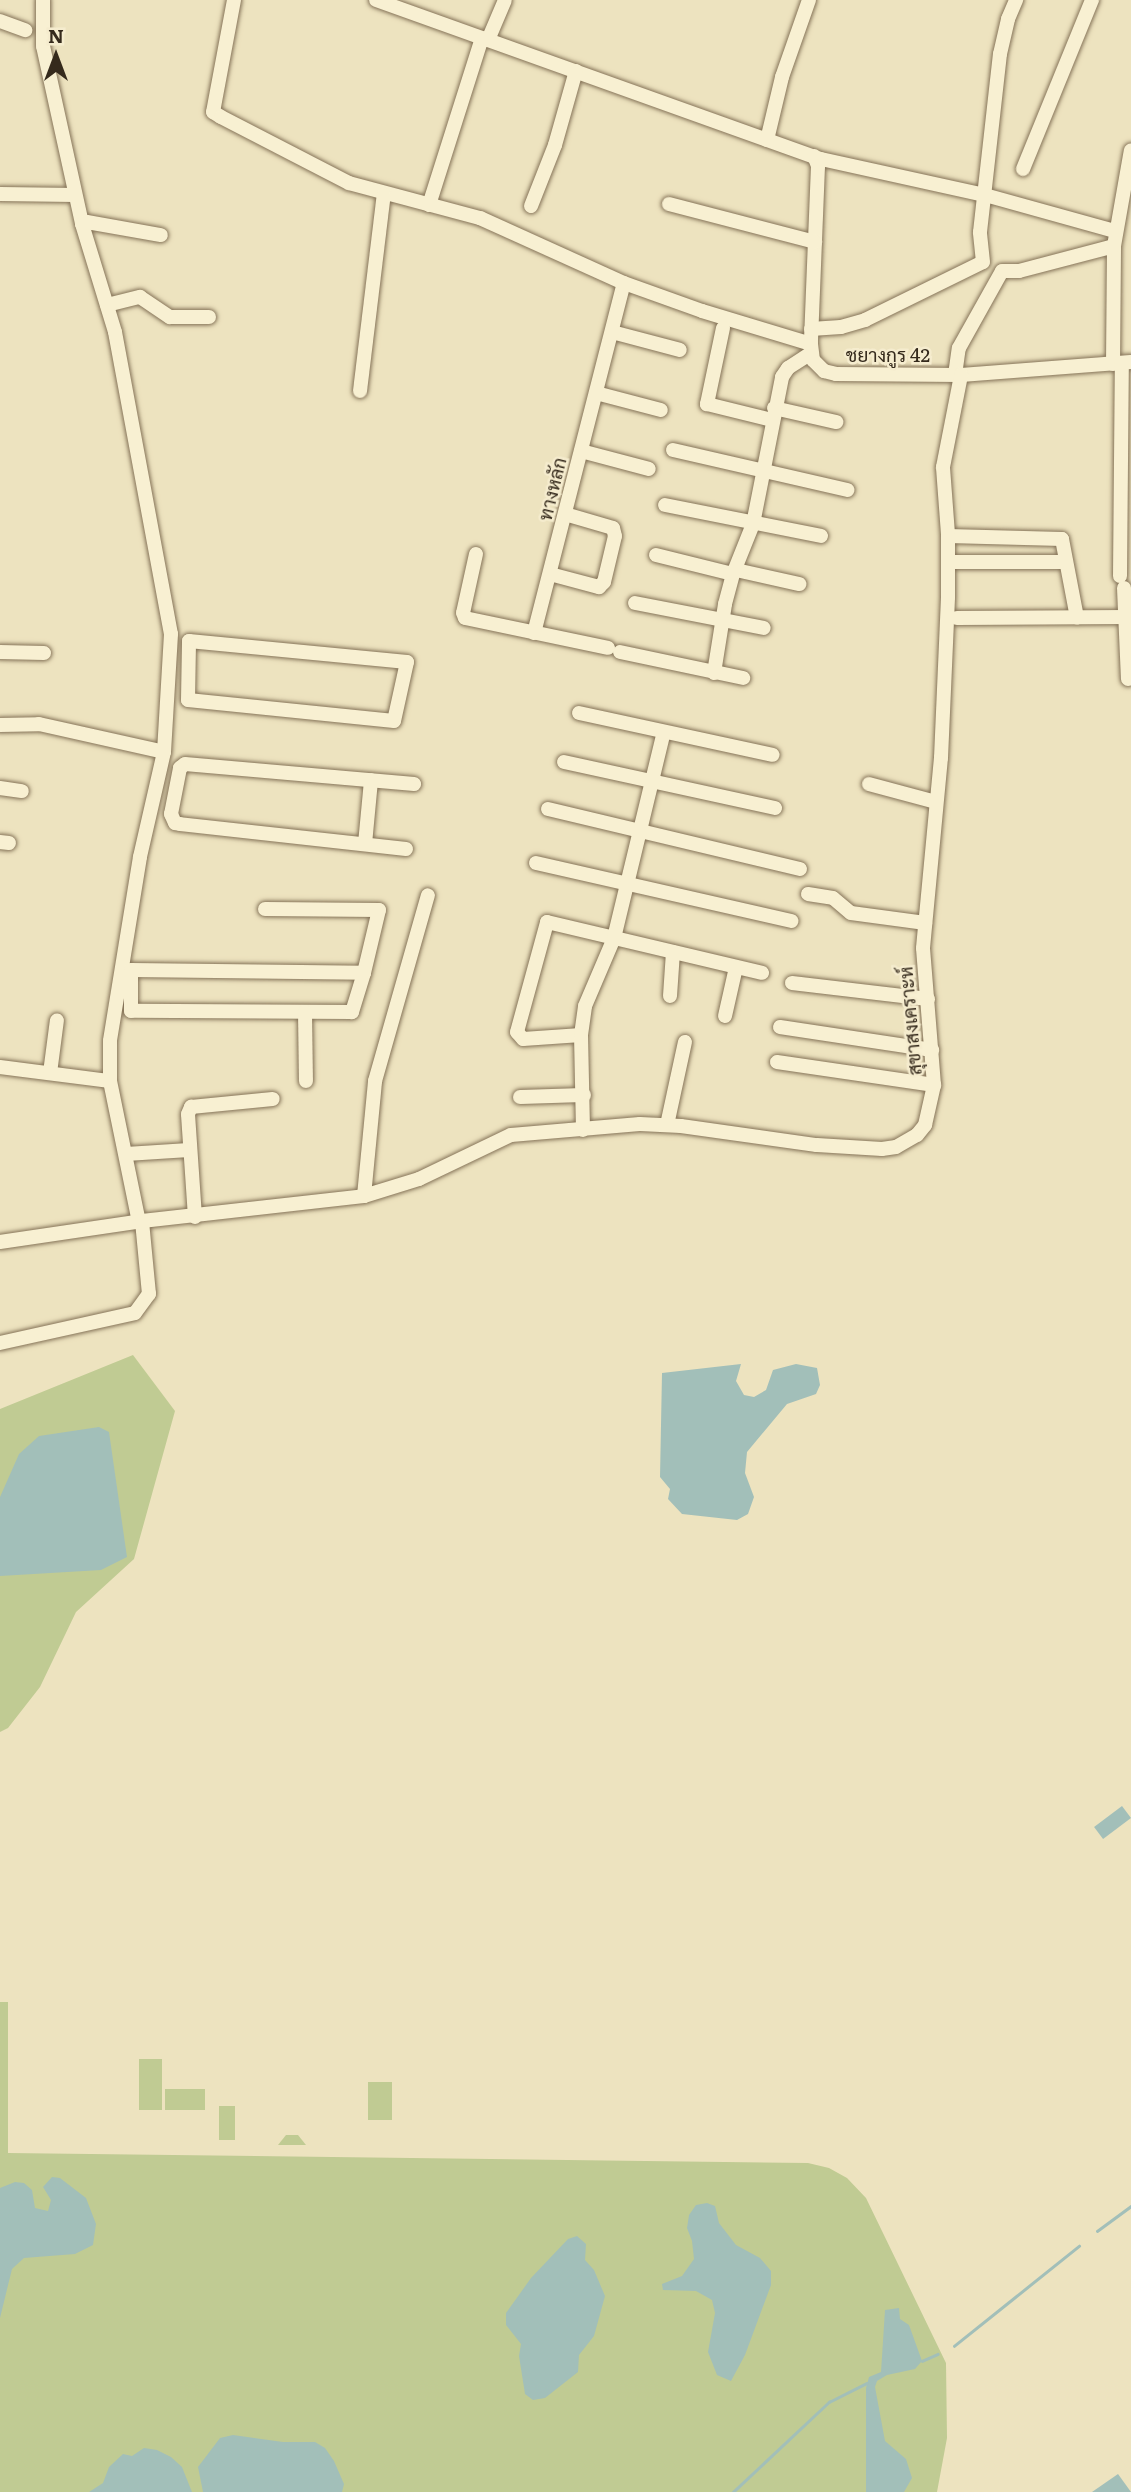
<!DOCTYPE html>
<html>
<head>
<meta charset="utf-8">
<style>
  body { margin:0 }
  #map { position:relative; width:1131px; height:2492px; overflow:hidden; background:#ede3bf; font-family:Literata,Sarabun,serif }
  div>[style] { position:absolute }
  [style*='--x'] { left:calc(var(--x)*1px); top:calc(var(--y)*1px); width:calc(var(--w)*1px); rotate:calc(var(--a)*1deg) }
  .green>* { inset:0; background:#c0cb93; transform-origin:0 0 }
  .water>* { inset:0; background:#a2bfb9; transform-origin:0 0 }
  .stream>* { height:2.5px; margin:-1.25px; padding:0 1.25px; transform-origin:1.25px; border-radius:1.25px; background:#a2bfb9 }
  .roads { filter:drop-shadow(0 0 2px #857358) drop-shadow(0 0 2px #857358) }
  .minor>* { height:14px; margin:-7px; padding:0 7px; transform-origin:7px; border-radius:7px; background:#f8f0d2 }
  span { translate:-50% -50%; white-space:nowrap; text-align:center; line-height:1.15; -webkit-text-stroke:5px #f5ecce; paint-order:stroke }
  .street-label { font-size:19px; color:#352a1c }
  .north { position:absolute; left:21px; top:21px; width:70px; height:70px; -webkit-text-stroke:5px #f5ecce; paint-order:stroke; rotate:0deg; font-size:19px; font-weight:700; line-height:28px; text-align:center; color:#352a1c }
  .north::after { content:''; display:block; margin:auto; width:24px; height:32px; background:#352a1c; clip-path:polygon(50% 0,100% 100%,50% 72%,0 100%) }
</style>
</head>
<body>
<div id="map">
  <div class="green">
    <i style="clip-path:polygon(133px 1355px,175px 1411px,134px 1559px,76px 1612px,40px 1687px,8px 1728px,0 1732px,0 1409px)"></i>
    <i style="clip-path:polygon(0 2002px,8px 2002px,8px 2153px,808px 2163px,829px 2168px,847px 2178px,866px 2198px,946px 2363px,947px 2438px,937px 2492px,0 2492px)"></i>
    <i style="left:139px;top:2059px;width:23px;height:51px"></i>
    <i style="left:368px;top:2082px;width:24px;height:38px"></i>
    <i style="left:205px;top:2089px;width:21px;height:40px;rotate:90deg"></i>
    <i style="left:219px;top:2106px;width:16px;height:34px"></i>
    <i style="clip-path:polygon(286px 2135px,298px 2135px,306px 2145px,278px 2145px)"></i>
  </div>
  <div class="water">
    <i style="clip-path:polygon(741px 1364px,736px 1381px,744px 1395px,754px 1397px,766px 1390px,773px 1370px,796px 1364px,817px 1368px,820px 1385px,816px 1394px,787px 1404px,747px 1452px,745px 1473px,754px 1497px,748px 1514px,737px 1520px,682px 1514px,668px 1499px,670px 1489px,660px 1477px,662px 1373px)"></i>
    <i style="clip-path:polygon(99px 1427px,109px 1432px,127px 1557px,101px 1570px,0 1576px,0 1497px,19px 1454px,39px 1436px)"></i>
    <i style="left:1122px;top:1806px;width:15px;height:35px;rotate:53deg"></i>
    <i style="clip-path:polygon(52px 2177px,60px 2178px,86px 2198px,96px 2224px,93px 2245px,75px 2254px,24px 2258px,12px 2269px,0 2318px,0 2188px,15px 2182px,24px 2183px,32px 2190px,35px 2208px,48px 2211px,51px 2200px,43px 2187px)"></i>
    <i style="clip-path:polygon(707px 2203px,715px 2206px,719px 2223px,736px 2245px,760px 2258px,771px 2271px,771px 2285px,745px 2355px,731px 2381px,717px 2375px,708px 2352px,715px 2313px,712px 2300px,696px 2291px,663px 2290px,662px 2284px,682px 2276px,694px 2259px,692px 2241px,687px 2228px,689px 2215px,696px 2205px)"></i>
    <i style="clip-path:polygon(577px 2236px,586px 2244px,585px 2260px,594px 2270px,605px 2296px,594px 2336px,579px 2355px,578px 2372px,545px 2398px,533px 2400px,525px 2394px,519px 2356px,521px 2344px,506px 2325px,506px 2313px,531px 2278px,568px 2239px)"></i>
    <i style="clip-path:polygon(899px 2308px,900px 2319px,909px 2325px,922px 2361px,915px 2369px,887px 2375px,877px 2381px,875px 2387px,885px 2441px,906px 2459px,912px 2478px,904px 2492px,866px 2492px,866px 2388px,869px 2377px,881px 2372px,885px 2310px)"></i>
    <i style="clip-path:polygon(233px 2435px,283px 2442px,315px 2442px,325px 2448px,334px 2461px,344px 2484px,342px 2492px,203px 2492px,198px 2467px,220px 2438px)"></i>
    <i style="clip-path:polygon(144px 2448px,157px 2450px,171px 2457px,182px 2467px,192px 2492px,89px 2492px,103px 2483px,109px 2467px,123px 2454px,132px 2456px)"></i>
    <i style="clip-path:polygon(1118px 2474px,1131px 2492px,1092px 2492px)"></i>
  </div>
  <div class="stream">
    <i style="--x:1097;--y:2231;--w:42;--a:-36.3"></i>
    <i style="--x:954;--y:2346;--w:160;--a:-38.7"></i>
    <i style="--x:922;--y:2361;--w:17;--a:-24"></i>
    <i style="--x:733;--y:2492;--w:132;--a:-43.2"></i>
    <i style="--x:829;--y:2402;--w:42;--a:-26.6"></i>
  </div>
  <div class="roads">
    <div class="minor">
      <i style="--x:43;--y:0;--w:46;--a:90"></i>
      <i style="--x:43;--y:46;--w:182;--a:77.6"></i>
      <i style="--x:82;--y:224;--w:113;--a:73"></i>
      <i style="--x:115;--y:332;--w:307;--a:79.5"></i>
      <i style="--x:171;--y:634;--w:118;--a:93.4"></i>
      <i style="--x:164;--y:752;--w:108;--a:102.9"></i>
      <i style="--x:140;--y:857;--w:186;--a:99.3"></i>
      <i style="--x:110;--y:1041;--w:40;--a:90"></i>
      <i style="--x:110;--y:1081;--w:144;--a:78.4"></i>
      <i style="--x:234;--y:0;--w:114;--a:100.6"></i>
      <i style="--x:213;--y:112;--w:9;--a:32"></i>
      <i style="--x:221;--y:117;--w:144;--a:27.3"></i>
      <i style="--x:349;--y:183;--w:136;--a:15"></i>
      <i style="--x:480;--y:218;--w:158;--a:24.3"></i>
      <i style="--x:624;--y:283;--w:83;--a:19.7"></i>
      <i style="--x:702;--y:311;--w:114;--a:16.8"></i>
      <i style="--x:376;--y:0;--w:473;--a:19.7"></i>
      <i style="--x:821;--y:159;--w:168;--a:12.4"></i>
      <i style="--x:985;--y:195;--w:135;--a:15.5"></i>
      <i style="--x:0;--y:21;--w:27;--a:20"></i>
      <i style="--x:488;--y:40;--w:43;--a:-67"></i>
      <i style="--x:767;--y:140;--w:65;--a:-76.6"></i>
      <i style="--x:782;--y:77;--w:82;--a:-70.7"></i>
      <i style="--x:814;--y:156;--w:11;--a:68"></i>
      <i style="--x:818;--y:166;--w:178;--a:92.3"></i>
      <i style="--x:811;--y:344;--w:16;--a:83"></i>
      <i style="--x:813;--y:360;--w:16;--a:45"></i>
      <i style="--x:824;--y:371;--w:12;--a:14"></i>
      <i style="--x:836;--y:374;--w:125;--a:0.5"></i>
      <i style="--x:961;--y:375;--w:170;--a:-4.4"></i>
      <i style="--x:1023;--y:169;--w:183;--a:-67.8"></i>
      <i style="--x:0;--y:194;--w:75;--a:0.8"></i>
      <i style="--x:669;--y:204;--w:151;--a:14.6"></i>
      <i style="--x:429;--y:205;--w:175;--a:-72.4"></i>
      <i style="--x:531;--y:206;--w:66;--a:-68.5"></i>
      <i style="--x:555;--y:145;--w:77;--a:-74.2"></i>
      <i style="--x:82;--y:224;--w:5;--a:-22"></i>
      <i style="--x:87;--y:222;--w:75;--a:10"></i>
      <i style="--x:107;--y:305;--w:34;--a:-14"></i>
      <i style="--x:140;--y:297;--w:36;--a:34"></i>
      <i style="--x:170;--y:317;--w:39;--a:0"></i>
      <i style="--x:723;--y:328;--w:78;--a:101.9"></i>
      <i style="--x:707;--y:404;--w:67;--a:13.8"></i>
      <i style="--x:811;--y:329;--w:30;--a:-4"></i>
      <i style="--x:841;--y:327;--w:25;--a:-16"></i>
      <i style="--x:865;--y:320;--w:131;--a:-26.2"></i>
      <i style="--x:983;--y:262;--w:30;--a:-96"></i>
      <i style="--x:980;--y:232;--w:179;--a:-83.6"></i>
      <i style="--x:1000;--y:54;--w:36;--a:-77"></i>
      <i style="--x:1008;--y:19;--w:21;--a:-67"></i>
      <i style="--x:612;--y:332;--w:70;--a:14.8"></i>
      <i style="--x:1113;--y:364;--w:118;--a:-89.5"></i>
      <i style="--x:955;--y:375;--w:27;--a:-82"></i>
      <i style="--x:959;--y:348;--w:88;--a:-60.8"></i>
      <i style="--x:1002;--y:271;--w:17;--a:0"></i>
      <i style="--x:1019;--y:271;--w:98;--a:-14.7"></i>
      <i style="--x:1114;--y:246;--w:97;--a:-80"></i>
      <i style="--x:360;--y:391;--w:198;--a:-83.1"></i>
      <i style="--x:596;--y:393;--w:67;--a:14.7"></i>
      <i style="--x:774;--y:408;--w:64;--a:12.7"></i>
      <i style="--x:673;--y:450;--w:179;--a:12.9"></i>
      <i style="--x:581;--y:451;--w:70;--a:14.8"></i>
      <i style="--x:665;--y:505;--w:159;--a:11.2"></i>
      <i style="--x:948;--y:536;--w:114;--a:1.5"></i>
      <i style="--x:1062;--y:539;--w:80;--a:79.2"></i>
      <i style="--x:476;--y:554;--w:60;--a:102.4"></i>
      <i style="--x:463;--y:613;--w:5;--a:68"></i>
      <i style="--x:465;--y:618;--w:146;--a:11.8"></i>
      <i style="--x:656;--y:555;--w:79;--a:13.9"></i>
      <i style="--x:948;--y:562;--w:118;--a:0"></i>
      <i style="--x:736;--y:570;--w:65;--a:12.5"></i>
      <i style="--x:550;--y:574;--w:51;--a:14.9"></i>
      <i style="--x:599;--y:587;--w:7;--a:-45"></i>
      <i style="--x:604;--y:582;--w:47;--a:-76.6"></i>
      <i style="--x:615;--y:536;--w:8;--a:-104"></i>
      <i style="--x:613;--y:528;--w:50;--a:-163.7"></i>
      <i style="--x:1120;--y:576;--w:213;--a:-89.5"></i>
      <i style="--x:1124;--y:588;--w:91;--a:87.5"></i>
      <i style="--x:635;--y:603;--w:131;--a:11"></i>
      <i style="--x:957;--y:618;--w:169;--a:-0.3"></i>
      <i style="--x:534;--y:633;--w:361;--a:-75.6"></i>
      <i style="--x:189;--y:641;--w:219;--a:5.5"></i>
      <i style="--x:407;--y:662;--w:60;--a:102.4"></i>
      <i style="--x:394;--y:721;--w:207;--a:-174.2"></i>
      <i style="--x:188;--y:700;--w:59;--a:-89"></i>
      <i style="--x:0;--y:652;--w:44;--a:1.3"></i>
      <i style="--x:620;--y:652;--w:126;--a:11.9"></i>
      <i style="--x:714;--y:673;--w:70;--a:-80.9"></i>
      <i style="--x:725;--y:604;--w:31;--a:-75"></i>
      <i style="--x:733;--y:574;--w:54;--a:-68.2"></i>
      <i style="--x:753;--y:524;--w:150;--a:-78.8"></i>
      <i style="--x:782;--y:377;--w:11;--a:-56"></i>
      <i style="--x:788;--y:368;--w:27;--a:-33"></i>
      <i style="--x:579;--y:713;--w:198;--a:12.2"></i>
      <i style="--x:0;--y:725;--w:39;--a:-1"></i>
      <i style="--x:39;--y:724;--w:128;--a:12.6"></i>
      <i style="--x:564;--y:762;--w:216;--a:12.3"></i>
      <i style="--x:869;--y:784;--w:69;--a:15"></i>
      <i style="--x:0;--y:788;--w:22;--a:8"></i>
      <i style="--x:548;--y:809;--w:259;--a:13.4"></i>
      <i style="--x:0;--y:842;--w:9;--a:6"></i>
      <i style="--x:365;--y:844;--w:64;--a:-84.6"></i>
      <i style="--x:406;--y:849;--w:227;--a:-173.7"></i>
      <i style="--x:180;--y:824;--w:5;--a:-169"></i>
      <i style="--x:175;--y:823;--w:10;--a:-114"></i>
      <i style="--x:171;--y:814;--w:47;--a:-78.9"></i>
      <i style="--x:180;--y:768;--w:6;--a:-39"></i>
      <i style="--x:185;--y:764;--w:230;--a:5"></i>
      <i style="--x:536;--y:863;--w:262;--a:12.8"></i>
      <i style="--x:808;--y:894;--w:25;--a:9"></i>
      <i style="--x:833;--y:898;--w:23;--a:40"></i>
      <i style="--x:851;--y:913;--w:75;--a:7.7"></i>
      <i style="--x:265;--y:909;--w:114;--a:0.5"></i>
      <i style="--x:379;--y:910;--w:65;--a:103.4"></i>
      <i style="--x:131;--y:970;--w:233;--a:0.7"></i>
      <i style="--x:364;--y:973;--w:41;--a:107.1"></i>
      <i style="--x:352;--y:1012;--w:221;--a:-179.7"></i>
      <i style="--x:131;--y:1011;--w:41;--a:-90"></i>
      <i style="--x:792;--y:983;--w:137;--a:6.7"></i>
      <i style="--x:670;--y:996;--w:44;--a:-86.1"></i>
      <i style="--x:305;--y:1012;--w:69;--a:89.2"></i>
      <i style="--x:725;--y:1016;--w:50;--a:-77.3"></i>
      <i style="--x:780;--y:1027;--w:154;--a:8.6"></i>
      <i style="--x:581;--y:1035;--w:58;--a:176.1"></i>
      <i style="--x:523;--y:1039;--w:9;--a:-131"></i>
      <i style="--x:517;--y:1032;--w:114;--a:-74.7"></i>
      <i style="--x:547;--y:922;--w:221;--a:13.3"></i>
      <i style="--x:777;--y:1062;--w:159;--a:8.3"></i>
      <i style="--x:0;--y:1067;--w:111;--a:7.3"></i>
      <i style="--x:50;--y:1073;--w:53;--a:-82.5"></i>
      <i style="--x:520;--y:1097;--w:64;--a:-1.8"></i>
      <i style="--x:667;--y:1125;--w:85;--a:-77.8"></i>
      <i style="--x:583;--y:1130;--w:95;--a:-91.2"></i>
      <i style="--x:581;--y:1035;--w:29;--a:-82"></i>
      <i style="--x:585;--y:1006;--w:74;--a:-66.9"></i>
      <i style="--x:614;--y:938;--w:212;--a:-76.4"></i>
      <i style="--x:126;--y:1154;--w:63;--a:-3.6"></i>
      <i style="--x:364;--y:1196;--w:116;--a:-84.5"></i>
      <i style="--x:375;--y:1081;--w:193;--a:-74.1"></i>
      <i style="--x:195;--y:1217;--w:103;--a:-93.9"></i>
      <i style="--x:188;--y:1114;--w:8;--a:-67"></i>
      <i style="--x:191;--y:1107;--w:82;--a:-5.6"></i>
      <i style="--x:0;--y:1242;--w:144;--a:-8.4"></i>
      <i style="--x:142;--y:1221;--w:223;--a:-6.4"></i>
      <i style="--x:364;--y:1196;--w:58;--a:-17.2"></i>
      <i style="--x:419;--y:1179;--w:102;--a:-25.6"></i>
      <i style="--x:511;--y:1135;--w:129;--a:-4.9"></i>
      <i style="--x:640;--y:1124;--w:41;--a:2.8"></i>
      <i style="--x:681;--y:1126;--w:137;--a:8"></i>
      <i style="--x:817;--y:1145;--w:65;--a:3.5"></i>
      <i style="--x:882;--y:1149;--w:14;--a:-8"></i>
      <i style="--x:896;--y:1147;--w:24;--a:-30"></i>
      <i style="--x:917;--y:1135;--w:13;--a:-51"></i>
      <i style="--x:925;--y:1125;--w:41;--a:-77.3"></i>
      <i style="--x:934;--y:1085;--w:137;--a:-94.6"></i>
      <i style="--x:923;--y:948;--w:191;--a:-84.6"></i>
      <i style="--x:941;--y:758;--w:161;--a:-87.5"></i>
      <i style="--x:948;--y:597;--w:63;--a:-90"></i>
      <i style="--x:948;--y:534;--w:67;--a:-94.3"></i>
      <i style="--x:943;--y:467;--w:94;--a:-78.9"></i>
      <i style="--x:0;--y:1343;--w:138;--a:-12.5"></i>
      <i style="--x:135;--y:1313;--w:24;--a:-54"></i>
      <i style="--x:149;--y:1294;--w:73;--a:-95.5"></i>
    </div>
  </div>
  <div class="street-label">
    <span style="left:888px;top:355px">ชยางกูร 42</span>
    <span style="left:552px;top:489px;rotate:-76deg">ทางหลัก</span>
    <span style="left:910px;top:1021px;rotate:-95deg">สุขาสงเคราะห์</span>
  </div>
  <div class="north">N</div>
</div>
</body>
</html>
